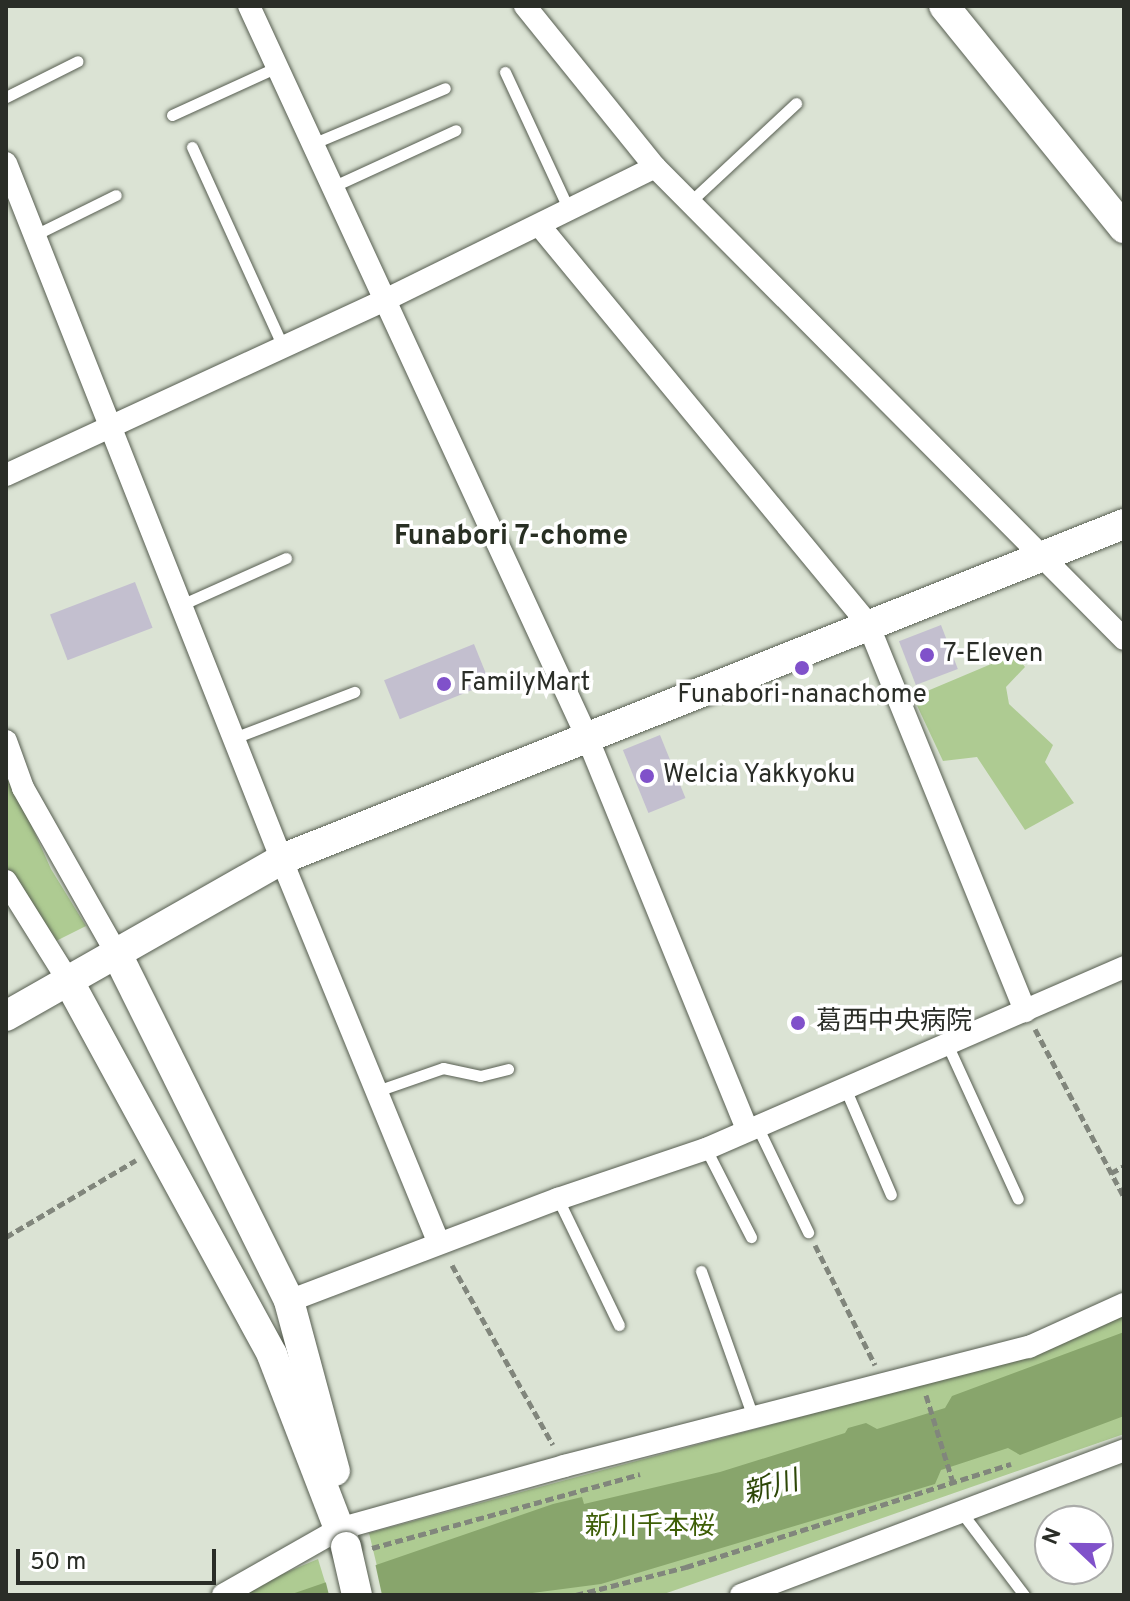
<!DOCTYPE html>
<html>
<head>
<meta charset="utf-8">
<style>
  body { margin:0 }
  #map { position:relative; width:1130px; height:1601px; overflow:hidden; background:#dbe3d4; font-family:Overpass,"Noto Sans JP",sans-serif }
  div>[style] { position:absolute }
  [style*='--x'] { left:calc(var(--x)*1px); top:calc(var(--y)*1px); width:calc(var(--w)*1px); rotate:calc(var(--a)*1deg) }
  .green>* { inset:0; background:#aecb92 }
  .water>* { inset:0; background:#88a56c }
  .pier>* { inset:0; background:#dbe3d4 }
  .building>* { inset:0; background:#c3bfcf; transform-origin:0 0 }
  .path>* { height:5px; margin-top:-2.5px; transform-origin:0; background:repeating-linear-gradient(90deg,#81867c 0 8px,transparent 0 12px) }
  .roads { filter:drop-shadow(0 0 2px #575e51) drop-shadow(0 0 2px #575e51) }
  .lane>* { height:11px; margin:-5.5px; padding:0 5.5px; transform-origin:5.5px; border-radius:5.5px; background:#fff }
  .street>* { height:22px; margin:-11px; padding:0 11px; transform-origin:11px; border-radius:11px; background:#fff }
  .secondary>* { height:30px; margin:-15px; padding:0 15px; transform-origin:15px; border-radius:15px; background:#fff }
  .bridges { filter:drop-shadow(0 0 2px #575e51) drop-shadow(0 0 2px #575e51) }
  .secondary-bridge>* { height:30px; margin:-15px; padding:0 15px; transform-origin:15px; border-radius:15px; background:#fff }
  .dots>* { width:22px; height:22px; translate:-50% -50%; box-sizing:border-box; border:4px solid #fff; border-radius:50% }
  span { translate:-50% -50%; white-space:nowrap; text-align:center; line-height:1.15; -webkit-text-stroke:7px #fff; paint-order:stroke }
  .poi-label { font-size:26px; color:#2a2d27 }
  .left { translate:0 -50%; text-align:left }
  .park-label { font-size:26px; color:#3e5f07 }
  .neighbourhood-label { font-size:28px; color:#282f23; font-weight:700 }
  .water-label { font-size:28px; color:#2d4707; font-style:italic }
  .frame { position:absolute; inset:0; border:8px solid #2a2d27; pointer-events:none }
  .north { position:absolute; left:1034px; top:1505px; width:80px; height:80px; box-sizing:border-box; background:#fff; border:2px solid #aaaba9; border-radius:50%; rotate:292deg; font-size:22px; font-weight:700; line-height:32px; text-align:center; color:#2a2d27 }
  .north::after { content:''; display:block; margin:auto; width:28px; height:36px; background:#8051ca; clip-path:polygon(50% 0,100% 100%,50% 72%,0 100%) }
  .scale { position:absolute; left:16px; top:1549px; width:200px; height:36px; box-sizing:border-box; border:4px solid #2a2d27; border-top:0; padding-left:10px; font-size:24px; line-height:28px; white-space:nowrap; color:#2a2d27; -webkit-text-stroke:6px #fff; paint-order:stroke }
</style>
</head>
<body>
<div id="map">
  <div class="green">
    <i style="clip-path:polygon(1015px 654px,1025px 667px,1006px 687px,1009px 704px,1053px 745px,1045px 762px,1074px 803px,1025px 830px,977px 757px,943px 761px,913px 697px)"></i>
    <i style="clip-path:polygon(6px 769px,51px 869px,86px 926px,52px 943px,6px 873px)"></i>
    <i style="clip-path:polygon(1124px 1314px,1124px 1434px,661px 1595px,384px 1595px,369px 1533px,1034px 1354px)"></i>
    <i style="clip-path:polygon(318px 1559px,329px 1595px,236px 1595px,242px 1591px)"></i>
  </div>
  <div class="water">
    <i style="clip-path:polygon(1124px 1332px,1124px 1416px,1020px 1455px,1008px 1448px,941px 1470px,935px 1484px,601px 1584px,517px 1595px,289px 1595px,553px 1504px,582px 1497px,584px 1504px,720px 1472px,845px 1433px,848px 1428px,866px 1423px,877px 1429px,945px 1408px,952px 1396px)"></i>
  </div>
  <div class="pier">
    <i style="clip-path:polygon(375px 1563px,382px 1595px,329px 1595px,325px 1579px)"></i>
  </div>
  <div class="building">
    <i style="left:135px;top:582px;width:49px;height:91px;rotate:69deg"></i>
    <i style="left:941px;top:625px;width:47px;height:45px;rotate:69deg"></i>
    <i style="left:474px;top:644px;width:42px;height:97px;rotate:68deg"></i>
    <i style="left:660px;top:735px;width:68px;height:40px;rotate:68deg"></i>
  </div>
  <div class="path">
    <i style="--x:1035;--y:1029;--w:190;--a:62.1"></i>
    <i style="--x:1111;--y:1173;--w:15;--a:-28"></i>
    <i style="--x:6;--y:1237;--w:151;--a:-30.6"></i>
    <i style="--x:815;--y:1245;--w:134;--a:63.4"></i>
    <i style="--x:452;--y:1265;--w:206;--a:60.7"></i>
    <i style="--x:926;--y:1395;--w:91;--a:72.8"></i>
    <i style="--x:372;--y:1548;--w:278;--a:-15.4"></i>
    <i style="--x:576;--y:1595;--w:114;--a:-14.3"></i>
    <i style="--x:686;--y:1567;--w:341;--a:-17.6"></i>
  </div>
  <div class="roads">
    <div class="lane">
      <i style="--x:505;--y:72;--w:152;--a:65.1"></i>
      <i style="--x:6;--y:97;--w:80;--a:-26.6"></i>
      <i style="--x:172;--y:115;--w:115;--a:-24.6"></i>
      <i style="--x:312;--y:144;--w:144;--a:-22.8"></i>
      <i style="--x:192;--y:147;--w:220;--a:65.5"></i>
      <i style="--x:332;--y:187;--w:136;--a:-24.7"></i>
      <i style="--x:690;--y:202;--w:145;--a:-43"></i>
      <i style="--x:35;--y:235;--w:90;--a:-26.3"></i>
      <i style="--x:181;--y:605;--w:115;--a:-24.1"></i>
      <i style="--x:234;--y:738;--w:129;--a:-21"></i>
      <i style="--x:947;--y:1044;--w:170;--a:65.4"></i>
      <i style="--x:845;--y:1088;--w:116;--a:66.7"></i>
      <i style="--x:377;--y:1091;--w:70;--a:-19.2"></i>
      <i style="--x:443;--y:1068;--w:38;--a:12"></i>
      <i style="--x:480;--y:1076;--w:29;--a:-14"></i>
      <i style="--x:757;--y:1126;--w:118;--a:64.3"></i>
      <i style="--x:706;--y:1149;--w:99;--a:62.9"></i>
      <i style="--x:558;--y:1199;--w:140;--a:64.2"></i>
      <i style="--x:701;--y:1271;--w:155;--a:70.4"></i>
      <i style="--x:962;--y:1513;--w:103;--a:52.9"></i>
    </div>
    <div class="street">
      <i style="--x:249;--y:6;--w:805;--a:65.19"></i>
      <i style="--x:587;--y:737;--w:424;--a:67.8"></i>
      <i style="--x:525;--y:6;--w:207;--a:51.1"></i>
      <i style="--x:655;--y:167;--w:665;--a:45.18"></i>
      <i style="--x:6;--y:163;--w:764;--a:68.41"></i>
      <i style="--x:287;--y:873;--w:400;--a:67.7"></i>
      <i style="--x:539;--y:225;--w:517;--a:50.49"></i>
      <i style="--x:868;--y:624;--w:418;--a:67.9"></i>
      <i style="--x:6;--y:475;--w:415;--a:-24.8"></i>
      <i style="--x:383;--y:301;--w:303;--a:-26.2"></i>
      <i style="--x:6;--y:741;--w:50;--a:70.1"></i>
      <i style="--x:23;--y:788;--w:191;--a:60.5"></i>
      <i style="--x:6;--y:881;--w:119;--a:58"></i>
      <i style="--x:289;--y:1301;--w:288;--a:-20.8"></i>
      <i style="--x:558;--y:1199;--w:156;--a:-18.7"></i>
      <i style="--x:706;--y:1149;--w:456;--a:-23.5"></i>
      <i style="--x:223;--y:1595;--w:133;--a:-29.6"></i>
      <i style="--x:339;--y:1529;--w:234;--a:-15.6"></i>
      <i style="--x:564;--y:1466;--w:480;--a:-14.4"></i>
      <i style="--x:1029;--y:1347;--w:104;--a:-24.4"></i>
      <i style="--x:741;--y:1595;--w:410;--a:-20.7"></i>
    </div>
    <div class="secondary">
      <i style="--x:944;--y:6;--w:286;--a:51"></i>
      <i style="--x:117;--y:954;--w:387;--a:63.6"></i>
      <i style="--x:289;--y:1301;--w:176;--a:74.9"></i>
      <i style="--x:69;--y:982;--w:425;--a:61.4"></i>
      <i style="--x:272;--y:1355;--w:206;--a:68.9"></i>
      <i style="--x:6;--y:1016;--w:318;--a:-29.6"></i>
      <i style="--x:282;--y:859;--w:906;--a:-21.7"></i>
    </div>
  </div>
  <div class="bridges">
    <div class="secondary-bridge">
      <i style="--x:346;--y:1547;--w:49;--a:77.1"></i>
    </div>
  </div>
  <div class="dots">
    <i style="left:927px;top:655px;background:#8051ca"></i>
    <i style="left:802px;top:668px;background:#8051ca"></i>
    <i style="left:444px;top:684px;background:#8051ca"></i>
    <i style="left:647px;top:776px;background:#8051ca"></i>
    <i style="left:798px;top:1023px;background:#8051ca"></i>
  </div>
  <div class="poi-label">
    <span class="left" style="left:943px;top:655px">7-Eleven</span>
    <span class="left" style="left:460px;top:684px">FamilyMart</span>
    <span style="left:802px;top:696px">Funabori-nanachome</span>
    <span class="left" style="left:663px;top:776px">Welcia Yakkyoku</span>
    <span class="left" style="left:816px;top:1023px">葛西中央病院</span>
  </div>
  <div class="park-label">
    <span style="left:650px;top:1528px">新川千本桜</span>
  </div>
  <div class="neighbourhood-label">
    <span style="left:511px;top:537px">Funabori 7-chome</span>
  </div>
  <div class="water-label">
    <span style="left:771px;top:1489px;rotate:-16deg">新川</span>
  </div>
  <div class="frame"></div>
  <div class="north">N</div>
  <div class="scale">50 m</div>
</div>
</body>
</html>
